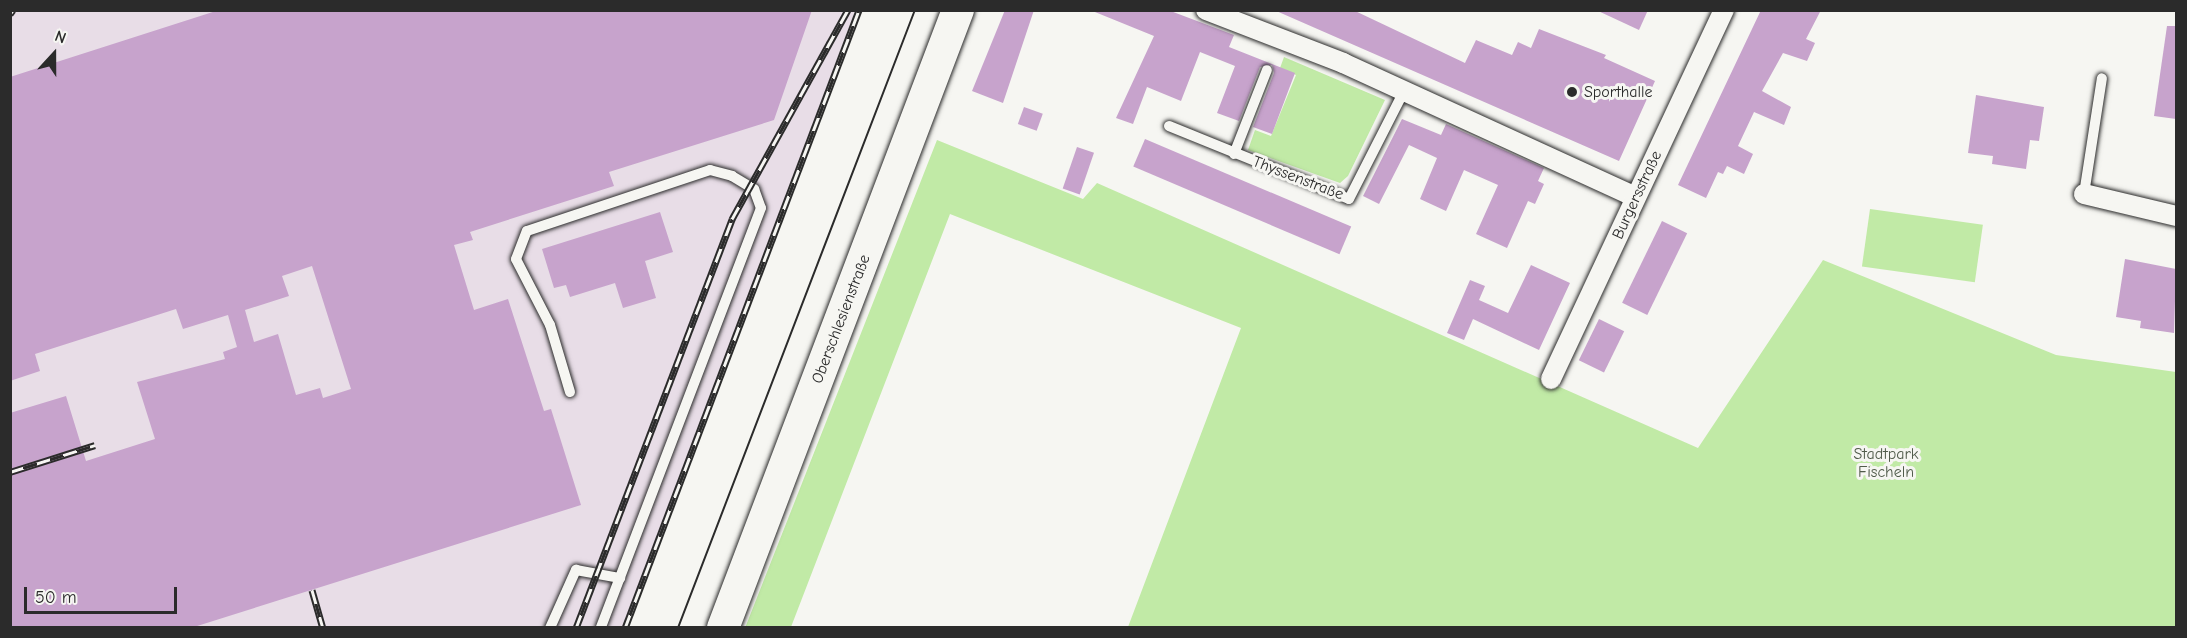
<!DOCTYPE html>
<html>
<head>
<meta charset="utf-8">
<style>
  body { margin:0 }
  #map { position:relative; width:2187px; height:638px; overflow:hidden; background:#f6f6f2; font-family:"Comic Neue",sans-serif }
  div>[style] { position:absolute }
  [style*='--x'] { left:calc(var(--x)*1px); top:calc(var(--y)*1px); width:calc(var(--w)*1px); rotate:calc(var(--a)*1deg) }
  .built>* { inset:0; background:#e8dde7 }
  .green>* { inset:0; background:#c1eaa6; transform-origin:0 0 }
  .building>* { inset:0; background:#c7a3cc; transform-origin:0 0 }
  .roads { filter:drop-shadow(0 0 2px #2b2b2b) drop-shadow(0 0 2px #2b2b2b) }
  .lane>* { height:10px; margin:-5px; padding:0 5px; transform-origin:5px; border-radius:5px; background:#f6f6f2 }
  .street>* { height:20px; margin:-10px; padding:0 10px; transform-origin:10px; border-radius:10px; background:#f6f6f2 }
  .primary>* { height:32px; margin:-16px; padding:0 16px; transform-origin:16px; border-radius:16px; background:#f6f6f2 }
  .tram>* { height:1.5px; margin:-0.75px; padding:0 0.75px; transform-origin:0.75px; border-radius:0.75px; background:#2b2b2b }
  .rail>* { height:7px; margin-top:-3.5px; transform-origin:0; background:repeating-linear-gradient(90deg,#f6f6f2 0 14px,#2b2b2b 0 28px); box-sizing:border-box; border-block:2px solid #2b2b2b }
  .dots>* { width:16px; height:16px; translate:-50% -50%; box-sizing:border-box; border:3px solid #f6f6f2; border-radius:50% }
  span { translate:-50% -50%; white-space:nowrap; text-align:center; line-height:1.15; -webkit-text-stroke:6px #f6f6f2; paint-order:stroke }
  .poi-label { font-size:16px; color:#2b2b2b }
  .left { translate:0 -50%; text-align:left }
  .street-label { font-size:16px; color:#2b2b2b }
  .park-label { font-size:16px; color:#505b4a }
  .frame { position:absolute; inset:0; border:12px solid #2b2b2b; pointer-events:none }
  .north { position:absolute; left:24px; top:24px; width:60px; height:60px; -webkit-text-stroke:4px #f6f6f2; paint-order:stroke; rotate:21deg; font-size:16px; font-weight:700; line-height:24px; text-align:center; color:#2b2b2b }
  .north::after { content:''; display:block; margin:auto; width:21px; height:27px; background:#2b2b2b; clip-path:polygon(50% 0,100% 100%,50% 72%,0 100%) }
  .scale { position:absolute; left:24px; top:587px; width:153px; height:27px; box-sizing:border-box; border:3px solid #2b2b2b; border-top:0; padding-left:8px; font-size:18px; line-height:21px; white-space:nowrap; color:#2b2b2b; -webkit-text-stroke:4px #f6f6f2; paint-order:stroke }
</style>
</head>
<body>
<div id="map">
  <div class="built">
    <i style="clip-path:polygon(10px 11px,855px 11px,626px 627px,11px 627px)"></i>
  </div>
  <div class="green">
    <i style="clip-path:polygon(1284px 57px,1385px 100px,1348px 176px,1340px 183px,1248px 150px,1255px 130px,1271px 136px,1296px 75px,1280px 68px)"></i>
    <i style="clip-path:polygon(937px 140px,1083px 199px,1097px 183px,1698px 448px,1823px 260px,2056px 355px,2176px 372px,2176px 627px,1128px 627px,1241px 328px,950px 214px,791px 627px,745px 628px)"></i>
    <i style="left:1870px;top:209px;width:114px;height:58px;rotate:8deg"></i>
  </div>
  <div class="building">
    <i style="clip-path:polygon(evenodd,219px 10px,812px 10px,774px 120px,609px 172px,614px 186px,470px 232px,473px 240px,454px 245px,474px 310px,508px 299px,544px 411px,551px 409px,581px 505px,194px 627px,10px 627px,10px 413px,66px 396px,86px 461px,155px 439px,137px 382px,225px 359px,223px 352px,237px 347px,228px 315px,183px 329px,176px 309px,35px 354px,40px 371px,10px 381px,10px 77px,219px 10px,312px 266px,351px 389px,323px 398px,320px 388px,296px 395px,278px 334px,254px 342px,245px 310px,289px 296px,282px 276px,312px 266px)"></i>
    <i style="clip-path:polygon(1005px 10px,1034px 10px,1003px 103px,972px 91px)"></i>
    <i style="clip-path:polygon(1090px 10px,1168px 10px,1234px 35px,1229px 47px,1295px 73px,1272px 134px,1253px 127px,1274px 73px,1272px 65px,1260px 67px,1239px 121px,1217px 113px,1235px 66px,1200px 52px,1181px 101px,1147px 87px,1133px 124px,1116px 118px,1154px 36px)"></i>
    <i style="clip-path:polygon(1274px 10px,1353px 10px,1465px 63px,1476px 40px,1512px 55px,1518px 42px,1531px 48px,1539px 29px,1606px 55px,1604px 58px,1655px 81px,1619px 161px)"></i>
    <i style="clip-path:polygon(1596px 10px,1648px 10px,1639px 30px)"></i>
    <i style="clip-path:polygon(1761px 10px,1821px 10px,1806px 39px,1815px 43px,1807px 61px,1783px 53px,1762px 91px,1791px 107px,1784px 125px,1754px 112px,1738px 146px,1753px 154px,1744px 174px,1727px 166px,1723px 174px,1718px 172px,1706px 198px,1678px 185px)"></i>
    <i style="clip-path:polygon(2167px 26px,2176px 26px,2176px 119px,2154px 116px)"></i>
    <i style="clip-path:polygon(1976px 95px,2044px 107px,2039px 141px,2030px 140px,2026px 169px,1992px 164px,1993px 156px,1968px 153px)"></i>
    <i style="left:1024px;top:107px;width:20px;height:18px;rotate:20deg"></i>
    <i style="clip-path:polygon(1402px 119px,1441px 135px,1446px 124px,1544px 168px,1538px 181px,1544px 184px,1535px 204px,1528px 201px,1507px 248px,1476px 234px,1498px 185px,1464px 170px,1446px 211px,1420px 199px,1437px 158px,1409px 145px,1379px 204px,1363px 196px)"></i>
    <i style="left:1145px;top:139px;width:224px;height:30px;rotate:23deg"></i>
    <i style="left:1077px;top:147px;width:18px;height:44px;rotate:19deg"></i>
    <i style="clip-path:polygon(660px 212px,673px 252px,645px 261px,656px 298px,623px 308px,615px 283px,570px 297px,566px 285px,554px 288px,542px 249px)"></i>
    <i style="left:1662px;top:221px;width:28px;height:91px;rotate:26deg"></i>
    <i style="clip-path:polygon(2125px 259px,2176px 269px,2174px 333px,2140px 328px,2141px 321px,2116px 317px)"></i>
    <i style="clip-path:polygon(1531px 265px,1570px 283px,1539px 350px,1473px 319px,1464px 340px,1447px 333px,1470px 280px,1485px 286px,1479px 300px,1508px 313px)"></i>
    <i style="left:1599px;top:319px;width:28px;height:46px;rotate:26deg"></i>
  </div>
  <div class="roads">
    <div class="lane">
      <i style="--x:1169;--y:126;--w:194;--a:22.1"></i>
      <i style="--x:1349;--y:199;--w:121;--a:-63"></i>
      <i style="--x:1234;--y:154;--w:90;--a:-68.6"></i>
      <i style="--x:2084;--y:194;--w:117;--a:-81.2"></i>
      <i style="--x:570;--y:392;--w:70;--a:-106.6"></i>
      <i style="--x:550;--y:325;--w:74;--a:-117.3"></i>
      <i style="--x:516;--y:259;--w:30;--a:-69"></i>
      <i style="--x:527;--y:231;--w:193;--a:-18.4"></i>
      <i style="--x:710;--y:170;--w:23;--a:15"></i>
      <i style="--x:732;--y:176;--w:26;--a:31"></i>
      <i style="--x:754;--y:189;--w:20;--a:70"></i>
      <i style="--x:761;--y:208;--w:449;--a:110.9"></i>
      <i style="--x:550;--y:628;--w:64;--a:-65.9"></i>
      <i style="--x:576;--y:570;--w:45;--a:10.3"></i>
    </div>
    <div class="street">
      <i style="--x:1206;--y:10;--w:147;--a:21.1"></i>
      <i style="--x:1343;--y:63;--w:322;--a:24.6"></i>
      <i style="--x:2084;--y:194;--w:95;--a:13.4"></i>
      <i style="--x:1551;--y:379;--w:408;--a:-64.9"></i>
    </div>
    <div class="primary">
      <i style="--x:723;--y:628;--w:661;--a:-69.18"></i>
    </div>
  </div>
  <div class="tram">
    <i style="--x:678;--y:628;--w:662;--a:-69.02"></i>
  </div>
  <div class="rail">
    <i style="--x:10;--y:14;--w:5;--a:-53"></i>
    <i style="--x:10;--y:472;--w:89;--a:-17.6"></i>
    <i style="--x:312;--y:590;--w:40;--a:74"></i>
    <i style="--x:576;--y:628;--w:438;--a:-69.1"></i>
    <i style="--x:732;--y:219;--w:239;--a:-61"></i>
    <i style="--x:625;--y:628;--w:661;--a:-69.26"></i>
  </div>
  <div class="dots">
    <i style="left:1572px;top:92px;background:#2b2b2b"></i>
  </div>
  <div class="poi-label">
    <span class="left" style="left:1584px;top:92px">Sporthalle</span>
  </div>
  <div class="street-label">
    <span style="left:1298px;top:178px;rotate:21deg">Thyssenstraße</span>
    <span style="left:1637px;top:195px;rotate:-65deg">Burgersstraße</span>
    <span style="left:841px;top:319px;rotate:-69deg">Oberschlesienstraße</span>
  </div>
  <div class="park-label">
    <span style="left:1886px;top:463px">Stadtpark<br>Fischeln</span>
  </div>
  <div class="frame"></div>
  <div class="north">N</div>
  <div class="scale">50 m</div>
</div>
</body>
</html>
